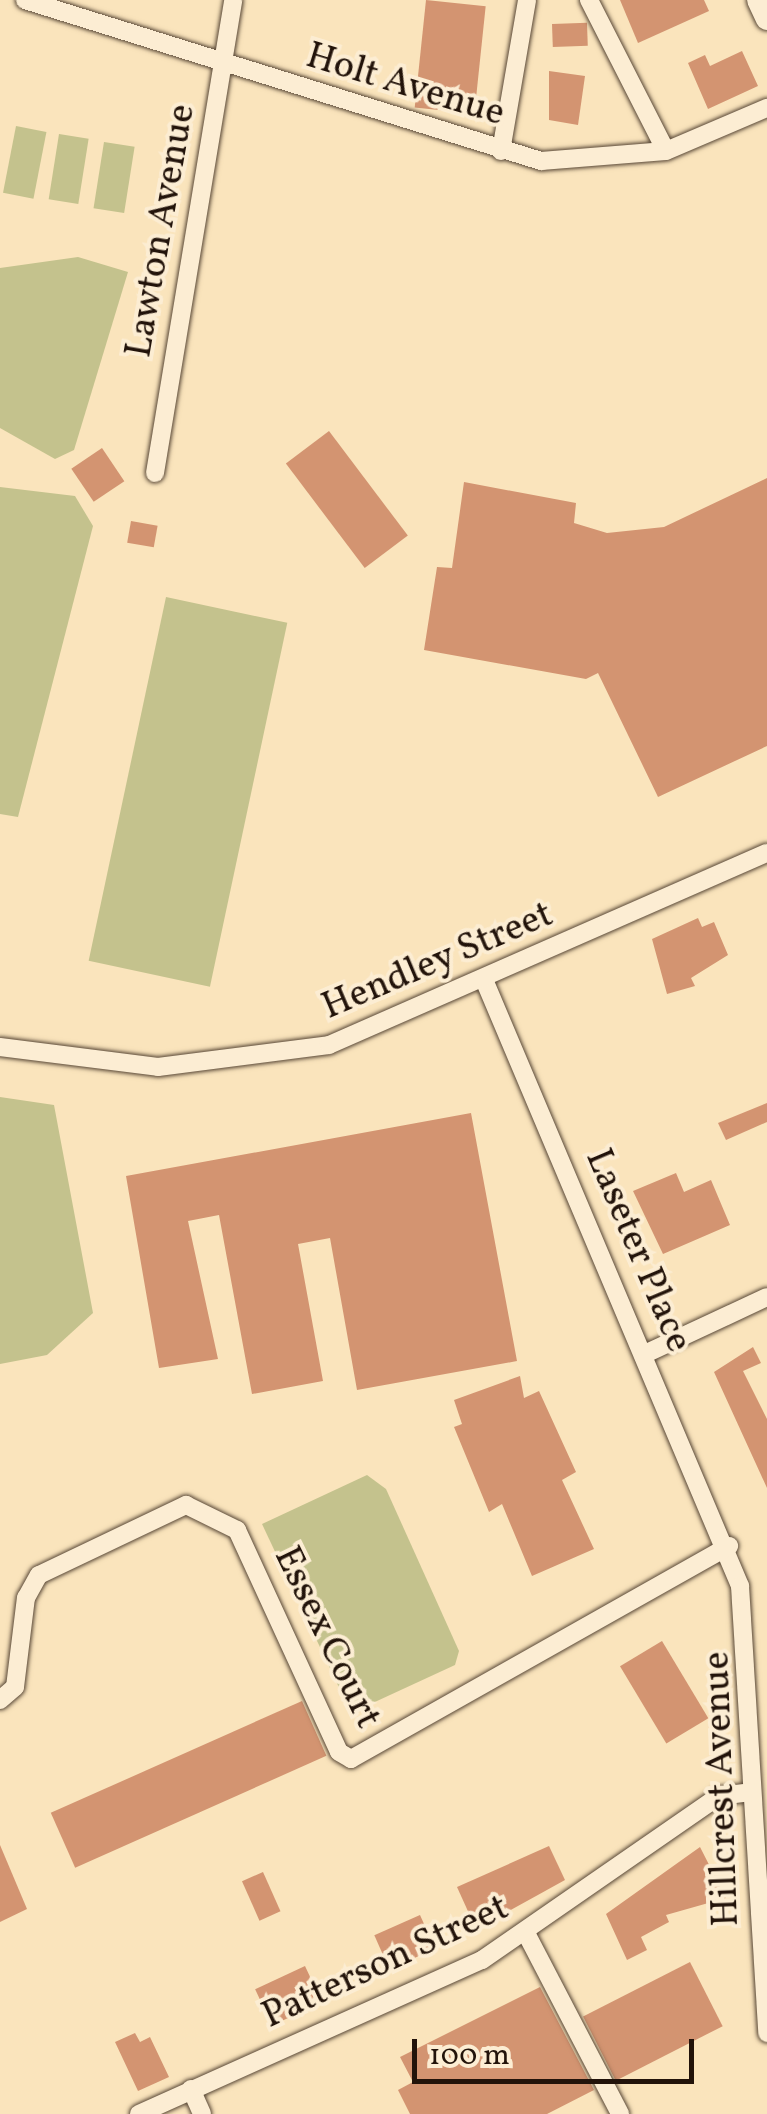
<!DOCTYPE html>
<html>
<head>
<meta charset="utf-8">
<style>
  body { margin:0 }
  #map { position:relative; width:767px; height:2114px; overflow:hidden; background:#fae4bc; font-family:Vollkorn,serif }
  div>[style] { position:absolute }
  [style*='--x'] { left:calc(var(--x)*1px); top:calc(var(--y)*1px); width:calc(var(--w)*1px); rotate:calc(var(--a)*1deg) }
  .green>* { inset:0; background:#c4c28d; transform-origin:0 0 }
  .building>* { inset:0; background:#d39471; transform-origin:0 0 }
  .roads { filter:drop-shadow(0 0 2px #584736) drop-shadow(0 0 2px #584736) }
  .minor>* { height:18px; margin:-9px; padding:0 9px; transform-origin:9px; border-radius:9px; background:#fcedd3 }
  .tertiary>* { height:22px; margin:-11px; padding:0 11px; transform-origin:11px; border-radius:11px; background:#fcedd3 }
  span { translate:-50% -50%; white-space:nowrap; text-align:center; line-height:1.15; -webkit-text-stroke:8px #fcedd3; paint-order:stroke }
  .street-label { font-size:38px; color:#22130a }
  .scale { position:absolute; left:412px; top:2039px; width:282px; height:45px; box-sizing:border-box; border:5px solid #22130a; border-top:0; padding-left:12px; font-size:30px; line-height:35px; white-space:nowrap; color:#22130a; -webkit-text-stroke:8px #fcedd3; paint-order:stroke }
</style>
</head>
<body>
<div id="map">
  <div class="green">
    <i style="left:16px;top:126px;width:31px;height:68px;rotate:11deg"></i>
    <i style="left:59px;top:134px;width:30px;height:66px;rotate:9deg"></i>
    <i style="left:104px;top:142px;width:31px;height:67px;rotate:9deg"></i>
    <i style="clip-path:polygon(78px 257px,128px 272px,74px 450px,55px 459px,0 428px,0 268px)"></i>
    <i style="clip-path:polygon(0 487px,75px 496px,93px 526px,18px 817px,0 814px)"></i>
    <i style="left:166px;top:597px;width:124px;height:372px;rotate:12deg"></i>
    <i style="clip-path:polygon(0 1097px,54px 1105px,93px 1313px,47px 1355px,0 1364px)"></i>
    <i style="clip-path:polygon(367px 1475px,386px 1489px,459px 1651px,455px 1665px,351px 1713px,262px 1524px)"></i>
  </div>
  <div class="building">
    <i style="left:426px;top:0;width:60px;height:108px;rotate:6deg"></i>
    <i style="clip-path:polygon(620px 0,704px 0,709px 11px,638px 43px)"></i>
    <i style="left:552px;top:24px;width:35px;height:23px;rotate:-2deg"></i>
    <i style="clip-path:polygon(742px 51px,758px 86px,708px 109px,688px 63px,705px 55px,710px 66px)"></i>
    <i style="clip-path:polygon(549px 71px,585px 76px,578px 125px,549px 120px)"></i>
    <i style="left:329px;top:431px;width:131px;height:54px;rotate:53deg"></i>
    <i style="left:102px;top:448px;width:40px;height:37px;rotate:56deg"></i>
    <i style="clip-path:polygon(767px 478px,767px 746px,658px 797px,598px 673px,586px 679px,424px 650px,437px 567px,452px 568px,464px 482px,576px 503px,574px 523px,607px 533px,664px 527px)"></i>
    <i style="left:131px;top:521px;width:27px;height:22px;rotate:10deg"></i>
    <i style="clip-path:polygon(698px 918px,702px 927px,714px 922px,728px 955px,691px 978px,695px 986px,667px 994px,652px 939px)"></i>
    <i style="clip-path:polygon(767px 1103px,767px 1122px,726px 1140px,718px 1123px)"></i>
    <i style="clip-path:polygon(471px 1113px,517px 1361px,357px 1390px,330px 1238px,298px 1244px,323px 1381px,252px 1394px,219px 1215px,188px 1221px,218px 1359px,159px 1368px,126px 1176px)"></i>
    <i style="clip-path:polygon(676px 1173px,684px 1192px,711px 1180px,730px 1225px,663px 1254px,633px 1191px)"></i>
    <i style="clip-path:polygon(753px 1347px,761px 1363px,743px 1371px,767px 1419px,767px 1488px,714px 1372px)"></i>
    <i style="clip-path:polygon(520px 1376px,524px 1398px,539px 1391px,576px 1472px,562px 1480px,594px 1549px,532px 1576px,502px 1504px,489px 1512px,454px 1427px,462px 1424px,454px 1400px)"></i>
    <i style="left:662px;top:1641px;width:90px;height:49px;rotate:59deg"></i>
    <i style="left:302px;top:1701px;width:60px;height:275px;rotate:66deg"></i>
    <i style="clip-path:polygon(0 1845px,27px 1909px,0 1922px)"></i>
    <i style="clip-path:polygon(549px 1846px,565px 1880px,476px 1929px,457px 1887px)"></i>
    <i style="clip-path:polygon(700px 1847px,726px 1898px,666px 1915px,669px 1922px,641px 1937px,647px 1950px,627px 1960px,606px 1914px)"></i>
    <i style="left:263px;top:1872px;width:43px;height:23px;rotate:66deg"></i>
    <i style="left:420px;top:1915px;width:37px;height:50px;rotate:66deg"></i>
    <i style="left:690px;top:1962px;width:72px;height:120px;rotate:63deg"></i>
    <i style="left:305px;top:1966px;width:40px;height:55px;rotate:65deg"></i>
    <i style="clip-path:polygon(540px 1987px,594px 2090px,547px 2114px,410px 2114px,398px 2090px,413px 2082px,400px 2057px)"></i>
    <i style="clip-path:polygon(135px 2033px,140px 2042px,150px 2037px,169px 2077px,138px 2091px,115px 2042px)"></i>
  </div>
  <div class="roads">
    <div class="minor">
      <i style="--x:25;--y:0;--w:541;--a:17.33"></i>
      <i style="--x:541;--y:161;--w:125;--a:-4.6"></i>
      <i style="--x:666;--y:151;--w:110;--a:-23.1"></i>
      <i style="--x:589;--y:0;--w:169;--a:63"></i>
      <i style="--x:501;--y:151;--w:153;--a:-80.2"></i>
      <i style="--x:155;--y:473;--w:479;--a:-80.6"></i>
      <i style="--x:485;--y:982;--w:656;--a:67.11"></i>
      <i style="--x:740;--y:1586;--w:448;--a:86.5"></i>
      <i style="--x:0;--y:1047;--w:159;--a:7.2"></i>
      <i style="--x:158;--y:1067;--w:172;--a:-7.3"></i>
      <i style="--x:329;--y:1045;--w:478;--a:-23.7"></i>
      <i style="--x:647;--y:1353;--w:132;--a:-25"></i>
      <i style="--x:0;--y:1700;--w:20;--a:-41"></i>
      <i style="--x:15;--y:1687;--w:90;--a:-83"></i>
      <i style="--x:26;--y:1598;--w:26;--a:-61"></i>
      <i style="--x:39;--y:1575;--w:163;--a:-25.5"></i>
      <i style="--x:186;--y:1505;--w:57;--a:26.1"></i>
      <i style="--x:237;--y:1530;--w:244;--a:65.3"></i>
      <i style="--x:339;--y:1752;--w:14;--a:30"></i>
      <i style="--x:351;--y:1759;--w:434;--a:-29.4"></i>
      <i style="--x:527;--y:1935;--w:202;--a:62.5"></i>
      <i style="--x:191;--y:2089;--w:27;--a:66"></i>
      <i style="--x:139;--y:2114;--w:376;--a:-24.2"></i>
      <i style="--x:482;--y:1960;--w:288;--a:-34.7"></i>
      <i style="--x:719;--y:1796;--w:32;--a:-7"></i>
    </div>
    <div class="tertiary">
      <i style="--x:758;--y:0;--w:21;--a:65"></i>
    </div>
  </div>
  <div class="street-label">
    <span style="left:405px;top:86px;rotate:17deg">Holt Avenue</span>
    <span style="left:162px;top:231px;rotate:-80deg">Lawton Avenue</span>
    <span style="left:438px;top:962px;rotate:-23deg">Hendley Street</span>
    <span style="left:637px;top:1251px;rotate:67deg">Laseter Place</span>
    <span style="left:326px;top:1638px;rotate:64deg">Essex Court</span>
    <span style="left:723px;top:1789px;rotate:-92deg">Hillcrest Avenue</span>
    <span style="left:386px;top:1963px;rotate:-25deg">Patterson Street</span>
  </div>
  <div class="scale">100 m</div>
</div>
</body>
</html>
